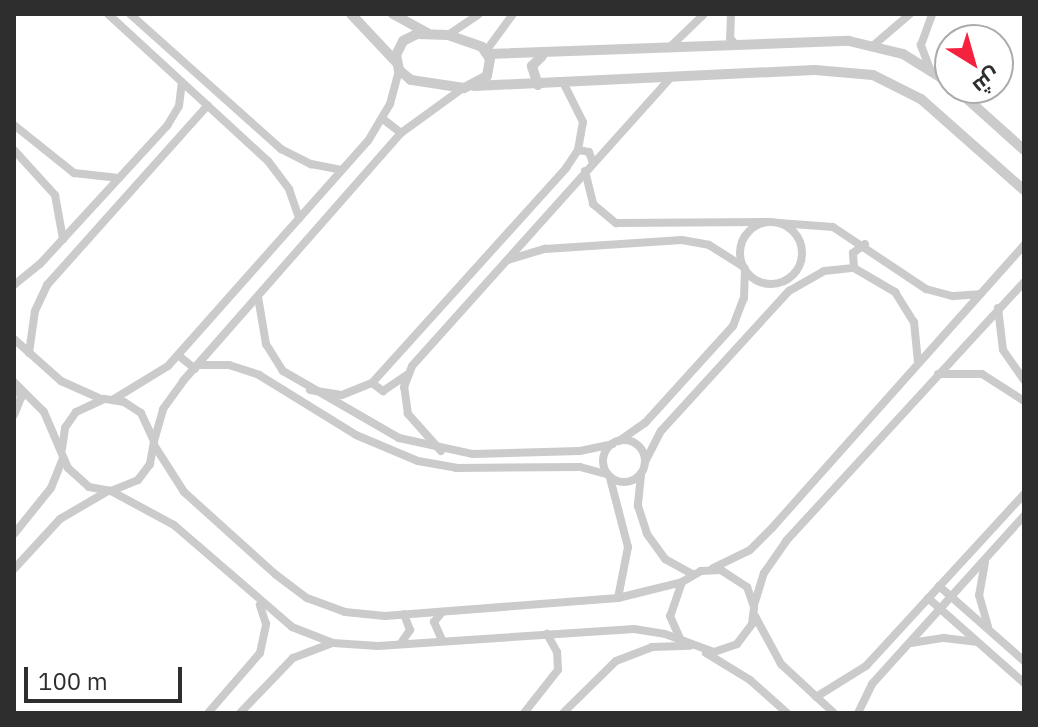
<!DOCTYPE html>
<html>
<head>
<meta charset="utf-8">
<style>
  body { margin:0 }
  #map { position:relative; width:1038px; height:727px; overflow:hidden; background:#fff; font-family:"IBM Plex Sans",Cairo,sans-serif }
  div>[style] { position:absolute }
  [style*='--x'] { left:calc(var(--x)*1px); top:calc(var(--y)*1px); width:calc(var(--w)*1px); rotate:calc(var(--a)*1deg) }
  .minor>* { height:8px; margin:-4px; padding:0 4px; transform-origin:4px; border-radius:4px; background:#cbcbcb }
  .minor>.ring { margin:-4px; padding:0; box-sizing:content-box; background:none; border:8px solid #cbcbcb; border-radius:50% }
  .tertiary>* { height:10px; margin:-5px; padding:0 5px; transform-origin:5px; border-radius:5px; background:#cbcbcb }
  span { translate:-50% -50%; white-space:nowrap; text-align:center; line-height:1.15; -webkit-text-stroke:8px #fff; paint-order:stroke }
  .frame { position:absolute; inset:0; border:16px solid #2e2e2e; pointer-events:none }
  .north { position:absolute; left:934px; top:24px; width:80px; height:80px; box-sizing:border-box; background:#fff; border:2px solid #ababab; border-radius:50%; rotate:143deg; font-size:22px; font-weight:700; line-height:32px; text-align:center; color:#2e2e2e }
  .north::after { content:''; display:block; margin:auto; width:28px; height:36px; background:#f4213f; clip-path:polygon(50% 0,100% 100%,50% 72%,0 100%) }
  .scale { position:absolute; left:24px; top:667px; width:158px; height:36px; box-sizing:border-box; border:4px solid #2e2e2e; border-top:0; padding-left:10px; font-size:24px; line-height:28px; white-space:nowrap; color:#2e2e2e; -webkit-text-stroke:6px #fff; paint-order:stroke }
</style>
</head>
<body>
<div id="map">
  <div class="minor">
    <i style="--x:108;--y:14;--w:217;--a:42.6"></i>
    <i style="--x:268;--y:161;--w:35;--a:53"></i>
    <i style="--x:289;--y:189;--w:31;--a:71"></i>
    <i style="--x:130;--y:14;--w:203;--a:41.8"></i>
    <i style="--x:281;--y:149;--w:34;--a:27"></i>
    <i style="--x:311;--y:164;--w:31;--a:11"></i>
    <i style="--x:731;--y:14;--w:24;--a:92"></i>
    <i style="--x:730;--y:38;--w:9;--a:49"></i>
    <i style="--x:448;--y:35;--w:37;--a:-34"></i>
    <i style="--x:875;--y:44;--w:46;--a:-40.6"></i>
    <i style="--x:670;--y:47;--w:47;--a:-44.1"></i>
    <i style="--x:486;--y:51;--w:46;--a:-53.9"></i>
    <i style="--x:930;--y:69;--w:26;--a:-111"></i>
    <i style="--x:921;--y:45;--w:33;--a:-70"></i>
    <i style="--x:383;--y:119;--w:23;--a:38"></i>
    <i style="--x:14;--y:125;--w:77;--a:38.7"></i>
    <i style="--x:74;--y:173;--w:45;--a:6.3"></i>
    <i style="--x:14;--y:150;--w:61;--a:47.7"></i>
    <i style="--x:55;--y:195;--w:45;--a:79.7"></i>
    <i style="--x:578;--y:150;--w:11;--a:10"></i>
    <i style="--x:589;--y:152;--w:12;--a:70"></i>
    <i style="--x:585;--y:171;--w:34;--a:76"></i>
    <i style="--x:593;--y:204;--w:30;--a:40"></i>
    <i style="--x:616;--y:223;--w:152;--a:-0.4"></i>
    <i class="ring" style="left:740px;top:222px;width:54px;height:54px"></i>
    <i style="--x:779;--y:223;--w:54;--a:4.2"></i>
    <i style="--x:833;--y:227;--w:112;--a:33.7"></i>
    <i style="--x:926;--y:289;--w:28;--a:15"></i>
    <i style="--x:953;--y:296;--w:26;--a:-4"></i>
    <i style="--x:508;--y:260;--w:39;--a:-17"></i>
    <i style="--x:545;--y:249;--w:137;--a:-3.8"></i>
    <i style="--x:682;--y:240;--w:27;--a:10"></i>
    <i style="--x:709;--y:245;--w:41;--a:32.2"></i>
    <i style="--x:854;--y:268;--w:15;--a:-94"></i>
    <i style="--x:853;--y:253;--w:15;--a:-37"></i>
    <i style="--x:14;--y:285;--w:33;--a:-39"></i>
    <i style="--x:40;--y:264;--w:188;--a:-47.4"></i>
    <i style="--x:167;--y:126;--w:23;--a:-59"></i>
    <i style="--x:179;--y:106;--w:24;--a:-83"></i>
    <i style="--x:258;--y:297;--w:48;--a:80.3"></i>
    <i style="--x:266;--y:344;--w:32;--a:58"></i>
    <i style="--x:283;--y:371;--w:134;--a:30"></i>
    <i style="--x:399;--y:438;--w:76;--a:12.2"></i>
    <i style="--x:473;--y:454;--w:107;--a:-1.6"></i>
    <i style="--x:580;--y:451;--w:33;--a:-12"></i>
    <i style="--x:998;--y:308;--w:42;--a:83.2"></i>
    <i style="--x:1003;--y:350;--w:37;--a:55"></i>
    <i style="--x:14;--y:339;--w:63;--a:41.8"></i>
    <i style="--x:61;--y:381;--w:42;--a:24.1"></i>
    <i style="--x:29;--y:353;--w:42;--a:-81.9"></i>
    <i style="--x:35;--y:311;--w:29;--a:-65"></i>
    <i style="--x:47;--y:285;--w:241;--a:-48.2"></i>
    <i style="--x:178;--y:355;--w:22;--a:39"></i>
    <i style="--x:198;--y:365;--w:31;--a:0"></i>
    <i style="--x:229;--y:365;--w:32;--a:18"></i>
    <i style="--x:259;--y:375;--w:114;--a:31.7"></i>
    <i style="--x:356;--y:435;--w:67;--a:22.8"></i>
    <i style="--x:418;--y:461;--w:39;--a:10"></i>
    <i style="--x:456;--y:468;--w:124;--a:-0.5"></i>
    <i style="--x:580;--y:467;--w:28;--a:15"></i>
    <i style="--x:938;--y:374;--w:44;--a:0"></i>
    <i style="--x:982;--y:374;--w:50;--a:32.7"></i>
    <i style="--x:14;--y:382;--w:42;--a:45"></i>
    <i style="--x:44;--y:412;--w:61;--a:66.8"></i>
    <i style="--x:68;--y:468;--w:28;--a:42"></i>
    <i style="--x:89;--y:487;--w:22;--a:10"></i>
    <i style="--x:111;--y:491;--w:29;--a:-22"></i>
    <i style="--x:138;--y:480;--w:20;--a:-53"></i>
    <i style="--x:150;--y:464;--w:23;--a:-80"></i>
    <i style="--x:154;--y:441;--w:31;--a:-115"></i>
    <i style="--x:141;--y:413;--w:20;--a:-147"></i>
    <i style="--x:124;--y:402;--w:20;--a:-171"></i>
    <i style="--x:104;--y:399;--w:31;--a:155"></i>
    <i style="--x:76;--y:412;--w:19;--a:125"></i>
    <i style="--x:65;--y:428;--w:21;--a:98"></i>
    <i style="--x:372;--y:383;--w:14;--a:36"></i>
    <i style="--x:383;--y:391;--w:29;--a:-34"></i>
    <i style="--x:310;--y:390;--w:32;--a:9"></i>
    <i style="--x:342;--y:395;--w:32;--a:-22"></i>
    <i style="--x:372;--y:383;--w:290;--a:-47.9"></i>
    <i style="--x:566;--y:168;--w:22;--a:-56"></i>
    <i style="--x:578;--y:150;--w:28;--a:-80"></i>
    <i style="--x:583;--y:122;--w:42;--a:-116.6"></i>
    <i style="--x:114;--y:399;--w:63;--a:-31.4"></i>
    <i style="--x:168;--y:366;--w:301;--a:-48.4"></i>
    <i style="--x:368;--y:141;--w:43;--a:-59.3"></i>
    <i style="--x:390;--y:104;--w:35;--a:-75"></i>
    <i style="--x:14;--y:415;--w:18;--a:-68"></i>
    <i style="--x:21;--y:398;--w:13;--a:-108"></i>
    <i class="ring" style="left:603px;top:440px;width:34px;height:34px"></i>
    <i style="--x:154;--y:441;--w:33;--a:-74"></i>
    <i style="--x:163;--y:409;--w:34;--a:-54"></i>
    <i style="--x:183;--y:381;--w:330;--a:-48.7"></i>
    <i style="--x:401;--y:133;--w:77;--a:-36"></i>
    <i style="--x:619;--y:441;--w:32;--a:-35"></i>
    <i style="--x:645;--y:423;--w:131;--a:-47.8"></i>
    <i style="--x:733;--y:326;--w:30;--a:-69"></i>
    <i style="--x:744;--y:298;--w:29;--a:-88"></i>
    <i style="--x:154;--y:445;--w:56;--a:57.4"></i>
    <i style="--x:184;--y:492;--w:122;--a:42"></i>
    <i style="--x:275;--y:574;--w:40;--a:37"></i>
    <i style="--x:307;--y:598;--w:40;--a:20.2"></i>
    <i style="--x:345;--y:612;--w:40;--a:5.7"></i>
    <i style="--x:385;--y:616;--w:234;--a:-4.4"></i>
    <i style="--x:618;--y:598;--w:66;--a:-14"></i>
    <i style="--x:441;--y:451;--w:50;--a:-131.7"></i>
    <i style="--x:408;--y:414;--w:27;--a:-98"></i>
    <i style="--x:404;--y:387;--w:22;--a:-69"></i>
    <i style="--x:412;--y:366;--w:387;--a:-48.1"></i>
    <i style="--x:645;--y:462;--w:35;--a:-63"></i>
    <i style="--x:661;--y:431;--w:190;--a:-47.6"></i>
    <i style="--x:789;--y:291;--w:40;--a:-29.7"></i>
    <i style="--x:824;--y:271;--w:30;--a:-6"></i>
    <i style="--x:854;--y:268;--w:48;--a:30.3"></i>
    <i style="--x:895;--y:292;--w:36;--a:58"></i>
    <i style="--x:914;--y:322;--w:40;--a:84.3"></i>
    <i style="--x:641;--y:475;--w:31;--a:96"></i>
    <i style="--x:638;--y:506;--w:29;--a:72"></i>
    <i style="--x:647;--y:534;--w:31;--a:54"></i>
    <i style="--x:665;--y:559;--w:31;--a:29"></i>
    <i style="--x:610;--y:478;--w:71;--a:75.4"></i>
    <i style="--x:628;--y:547;--w:52;--a:101.1"></i>
    <i style="--x:111;--y:491;--w:72;--a:28.4"></i>
    <i style="--x:174;--y:525;--w:156;--a:40.8"></i>
    <i style="--x:292;--y:627;--w:44;--a:21.3"></i>
    <i style="--x:333;--y:643;--w:45;--a:3.8"></i>
    <i style="--x:378;--y:646;--w:257;--a:-3.8"></i>
    <i style="--x:634;--y:629;--w:31;--a:9"></i>
    <i style="--x:665;--y:634;--w:52;--a:20.2"></i>
    <i style="--x:714;--y:652;--w:24;--a:-19"></i>
    <i style="--x:737;--y:644;--w:25;--a:-53"></i>
    <i style="--x:752;--y:624;--w:17;--a:-83"></i>
    <i style="--x:754;--y:607;--w:21;--a:-109"></i>
    <i style="--x:747;--y:587;--w:31;--a:-147"></i>
    <i style="--x:721;--y:570;--w:20;--a:177"></i>
    <i style="--x:701;--y:571;--w:22;--a:150"></i>
    <i style="--x:682;--y:582;--w:36;--a:109"></i>
    <i style="--x:670;--y:616;--w:24;--a:66"></i>
    <i style="--x:14;--y:534;--w:59;--a:-51.2"></i>
    <i style="--x:51;--y:488;--w:31;--a:-68"></i>
    <i style="--x:985;--y:562;--w:34;--a:100"></i>
    <i style="--x:979;--y:595;--w:32;--a:74"></i>
    <i style="--x:713;--y:568;--w:41;--a:-25.9"></i>
    <i style="--x:750;--y:550;--w:31;--a:-45"></i>
    <i style="--x:772;--y:528;--w:379;--a:-48.3"></i>
    <i style="--x:14;--y:569;--w:68;--a:-47.4"></i>
    <i style="--x:60;--y:519;--w:56;--a:-30.3"></i>
    <i style="--x:939;--y:586;--w:113;--a:41.4"></i>
    <i style="--x:928;--y:598;--w:128;--a:41.5"></i>
    <i style="--x:755;--y:602;--w:30;--a:-73"></i>
    <i style="--x:764;--y:573;--w:39;--a:-55"></i>
    <i style="--x:786;--y:541;--w:352;--a:-47.4"></i>
    <i style="--x:755;--y:616;--w:55;--a:61.6"></i>
    <i style="--x:781;--y:664;--w:72;--a:42.8"></i>
    <i style="--x:442;--y:640;--w:20;--a:-114"></i>
    <i style="--x:434;--y:622;--w:13;--a:-51"></i>
    <i style="--x:401;--y:643;--w:16;--a:-55"></i>
    <i style="--x:410;--y:630;--w:17;--a:-111"></i>
    <i style="--x:911;--y:643;--w:33;--a:-9"></i>
    <i style="--x:944;--y:638;--w:32;--a:7"></i>
    <i style="--x:706;--y:653;--w:52;--a:31.5"></i>
    <i style="--x:750;--y:680;--w:50;--a:41.7"></i>
    <i style="--x:816;--y:697;--w:59;--a:-31.8"></i>
    <i style="--x:866;--y:666;--w:234;--a:-47.4"></i>
    <i style="--x:208;--y:713;--w:79;--a:-49.1"></i>
    <i style="--x:260;--y:653;--w:30;--a:-78"></i>
    <i style="--x:266;--y:624;--w:20;--a:-108"></i>
    <i style="--x:240;--y:713;--w:76;--a:-46.1"></i>
    <i style="--x:293;--y:658;--w:42;--a:-21"></i>
    <i style="--x:524;--y:713;--w:55;--a:-51.7"></i>
    <i style="--x:558;--y:670;--w:18;--a:-93"></i>
    <i style="--x:557;--y:652;--w:21;--a:-119"></i>
    <i style="--x:563;--y:713;--w:74;--a:-44.5"></i>
    <i style="--x:616;--y:661;--w:39;--a:-21"></i>
    <i style="--x:652;--y:647;--w:38;--a:-2"></i>
    <i style="--x:858;--y:713;--w:32;--a:-64"></i>
    <i style="--x:872;--y:684;--w:227;--a:-47.9"></i>
  </div>
  <div class="tertiary">
    <i style="--x:351;--y:14;--w:66;--a:46.8"></i>
    <i style="--x:393;--y:14;--w:39;--a:29"></i>
    <i style="--x:417;--y:34;--w:31;--a:2"></i>
    <i style="--x:448;--y:35;--w:36;--a:19"></i>
    <i style="--x:482;--y:47;--w:14;--a:56"></i>
    <i style="--x:490;--y:59;--w:17;--a:100"></i>
    <i style="--x:487;--y:76;--w:26;--a:152"></i>
    <i style="--x:464;--y:88;--w:54;--a:-171.4"></i>
    <i style="--x:411;--y:80;--w:16;--a:-140"></i>
    <i style="--x:399;--y:70;--w:15;--a:-101"></i>
    <i style="--x:396;--y:55;--w:16;--a:-63"></i>
    <i style="--x:403;--y:41;--w:16;--a:-27"></i>
    <i style="--x:488;--y:54;--w:361;--a:-2.1"></i>
    <i style="--x:849;--y:41;--w:56;--a:13.5"></i>
    <i style="--x:903;--y:54;--w:55;--a:31.7"></i>
    <i style="--x:538;--y:85;--w:20;--a:-108"></i>
    <i style="--x:532;--y:66;--w:14;--a:-45"></i>
    <i style="--x:474;--y:86;--w:341;--a:-2.7"></i>
    <i style="--x:815;--y:70;--w:58;--a:4.9"></i>
    <i style="--x:873;--y:75;--w:54;--a:26.6"></i>
    <i style="--x:921;--y:99;--w:137;--a:41.5"></i>
    <i style="--x:955;--y:88;--w:93;--a:41.9"></i>
  </div>
  <div class="frame"></div>
  <div class="north">ش</div>
  <div class="scale">100 m</div>
</div>
</body>
</html>
